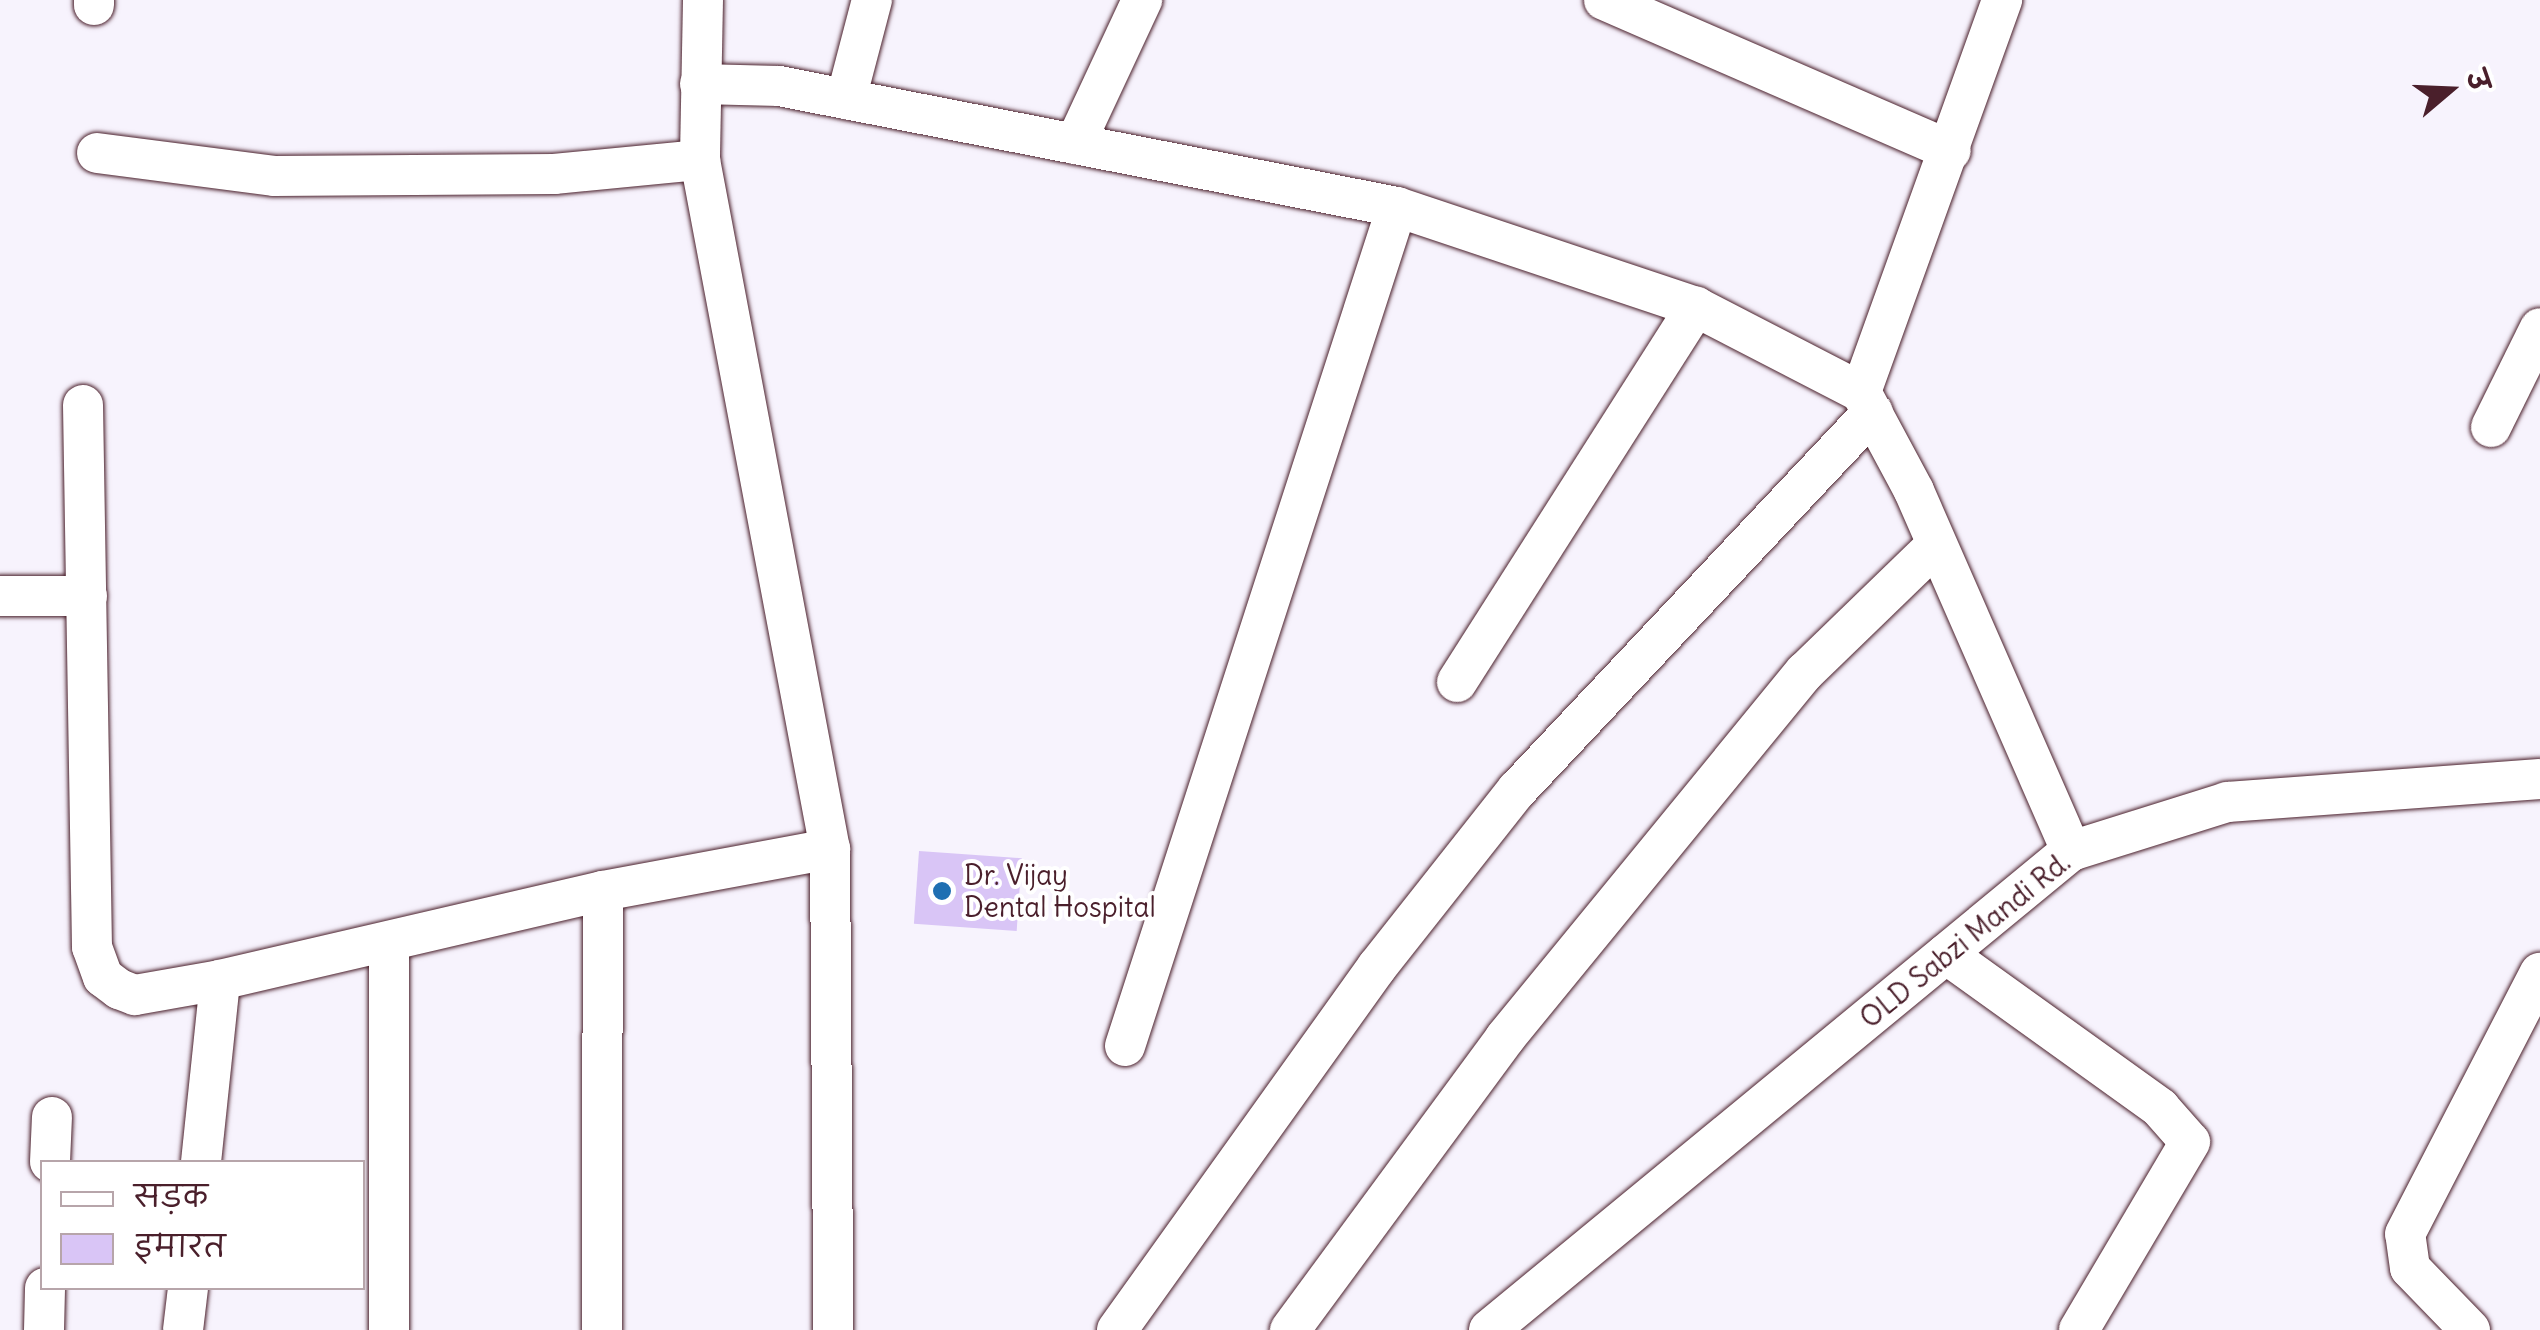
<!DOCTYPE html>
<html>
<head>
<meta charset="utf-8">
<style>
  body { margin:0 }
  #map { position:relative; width:2540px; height:1330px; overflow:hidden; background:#f7f3fd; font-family:Delius,"Playpen Sans Deva",sans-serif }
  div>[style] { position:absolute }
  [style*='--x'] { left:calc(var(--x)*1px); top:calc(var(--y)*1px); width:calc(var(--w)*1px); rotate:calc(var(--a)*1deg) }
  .building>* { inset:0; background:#d9c5f6; transform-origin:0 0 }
  .roads { filter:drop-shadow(0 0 2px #4a1f2b) drop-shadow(0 0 2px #4a1f2b) }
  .street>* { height:40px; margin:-20px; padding:0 20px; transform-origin:20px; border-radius:20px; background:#fff }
  .dots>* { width:28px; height:28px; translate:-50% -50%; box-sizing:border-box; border:5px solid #fff; border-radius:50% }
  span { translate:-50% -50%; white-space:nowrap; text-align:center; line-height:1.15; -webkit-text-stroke:8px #fff; paint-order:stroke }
  .poi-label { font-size:28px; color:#4a1f2b }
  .left { translate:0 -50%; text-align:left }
  .street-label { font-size:28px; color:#4a1f2b }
  .legend { position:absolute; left:40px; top:1160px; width:325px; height:130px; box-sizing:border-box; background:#fff; border:2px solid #b7a5aa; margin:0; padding:12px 18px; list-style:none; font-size:30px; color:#4a1f2b }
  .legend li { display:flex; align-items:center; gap:20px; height:50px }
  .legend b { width:50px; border:2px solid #b7a5aa }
  .north { position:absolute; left:2400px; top:40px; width:100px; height:100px; -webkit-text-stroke:8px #fff; paint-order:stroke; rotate:71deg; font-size:28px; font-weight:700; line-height:40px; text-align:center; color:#4a1f2b }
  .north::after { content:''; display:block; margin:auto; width:35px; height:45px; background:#4a1f2b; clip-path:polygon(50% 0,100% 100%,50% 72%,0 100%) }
</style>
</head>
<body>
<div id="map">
  <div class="building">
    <i style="left:919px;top:851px;width:103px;height:73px;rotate:4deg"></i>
  </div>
  <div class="roads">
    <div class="street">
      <i style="--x:94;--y:0;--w:5;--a:90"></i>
      <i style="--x:703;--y:0;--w:160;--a:91.1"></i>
      <i style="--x:700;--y:160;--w:701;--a:79.32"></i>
      <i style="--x:830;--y:849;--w:481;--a:89.6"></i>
      <i style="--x:1604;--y:0;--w:378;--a:23.5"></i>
      <i style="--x:700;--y:84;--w:79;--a:1.5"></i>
      <i style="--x:779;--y:86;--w:630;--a:11.08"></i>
      <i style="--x:1397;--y:207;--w:315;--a:18.5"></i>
      <i style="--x:1696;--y:307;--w:186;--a:27.3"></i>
      <i style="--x:1861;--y:392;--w:112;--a:61.8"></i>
      <i style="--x:1914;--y:491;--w:393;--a:66.4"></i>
      <i style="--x:846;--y:99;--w:102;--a:-75.3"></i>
      <i style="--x:1075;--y:144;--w:159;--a:-65"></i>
      <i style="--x:97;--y:153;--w:178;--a:7.4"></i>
      <i style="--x:274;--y:176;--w:280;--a:-0.4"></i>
      <i style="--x:554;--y:174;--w:147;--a:-5.5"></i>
      <i style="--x:1861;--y:392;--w:417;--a:-70.2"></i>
      <i style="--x:83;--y:405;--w:542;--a:89.05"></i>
      <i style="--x:92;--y:947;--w:32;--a:70"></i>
      <i style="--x:103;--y:977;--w:20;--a:37"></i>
      <i style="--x:119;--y:989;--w:17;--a:21"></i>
      <i style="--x:135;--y:995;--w:86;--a:-10"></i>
      <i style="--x:220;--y:980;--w:393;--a:-13.1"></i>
      <i style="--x:603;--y:891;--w:231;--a:-10.5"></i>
      <i style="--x:2491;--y:427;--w:110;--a:-63.7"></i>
      <i style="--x:0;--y:596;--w:87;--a:0"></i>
      <i style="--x:1457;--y:682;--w:445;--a:-57.5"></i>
      <i style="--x:1946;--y:954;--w:264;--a:35.7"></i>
      <i style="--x:2160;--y:1108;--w:45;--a:48.6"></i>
      <i style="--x:2190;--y:1142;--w:218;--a:120.6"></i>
      <i style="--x:1125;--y:1046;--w:882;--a:-72.04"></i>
      <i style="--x:50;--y:1162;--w:45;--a:-87.5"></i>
      <i style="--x:201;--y:1162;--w:183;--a:-84"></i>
      <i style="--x:44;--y:1330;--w:42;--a:-88.6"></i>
      <i style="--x:183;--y:1330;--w:42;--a:-83.2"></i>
      <i style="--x:389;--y:1330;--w:388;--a:-90"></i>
      <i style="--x:602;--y:1330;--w:439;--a:-89.9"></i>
      <i style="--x:1117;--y:1330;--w:447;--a:-54.4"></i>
      <i style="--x:1377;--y:967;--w:226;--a:-51.7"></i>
      <i style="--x:1517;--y:790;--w:519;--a:-46.72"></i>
      <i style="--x:1290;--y:1330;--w:363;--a:-53.6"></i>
      <i style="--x:1505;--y:1038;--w:473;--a:-50.7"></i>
      <i style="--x:1805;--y:672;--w:180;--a:-44.1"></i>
      <i style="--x:1489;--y:1330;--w:754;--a:-39.46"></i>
      <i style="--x:2071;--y:851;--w:164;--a:-17.4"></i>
      <i style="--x:2227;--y:802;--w:314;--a:-4.2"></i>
      <i style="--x:2470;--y:1330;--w:86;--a:-134.1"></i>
      <i style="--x:2410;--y:1268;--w:34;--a:-98"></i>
      <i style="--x:2405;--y:1234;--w:294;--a:-62.7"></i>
    </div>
  </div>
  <div class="dots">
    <i style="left:942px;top:891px;background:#1f6fb2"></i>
  </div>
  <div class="poi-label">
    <span class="left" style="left:964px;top:891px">Dr. Vijay<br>Dental Hospital</span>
  </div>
  <div class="street-label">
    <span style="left:1965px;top:940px;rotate:-39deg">OLD Sabzi Mandi Rd.</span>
  </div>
  <ul class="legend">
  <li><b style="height:12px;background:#fff"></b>सड़क</li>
  <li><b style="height:28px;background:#d9c5f6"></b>इमारत</li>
  </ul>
  <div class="north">उ</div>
</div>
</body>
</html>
